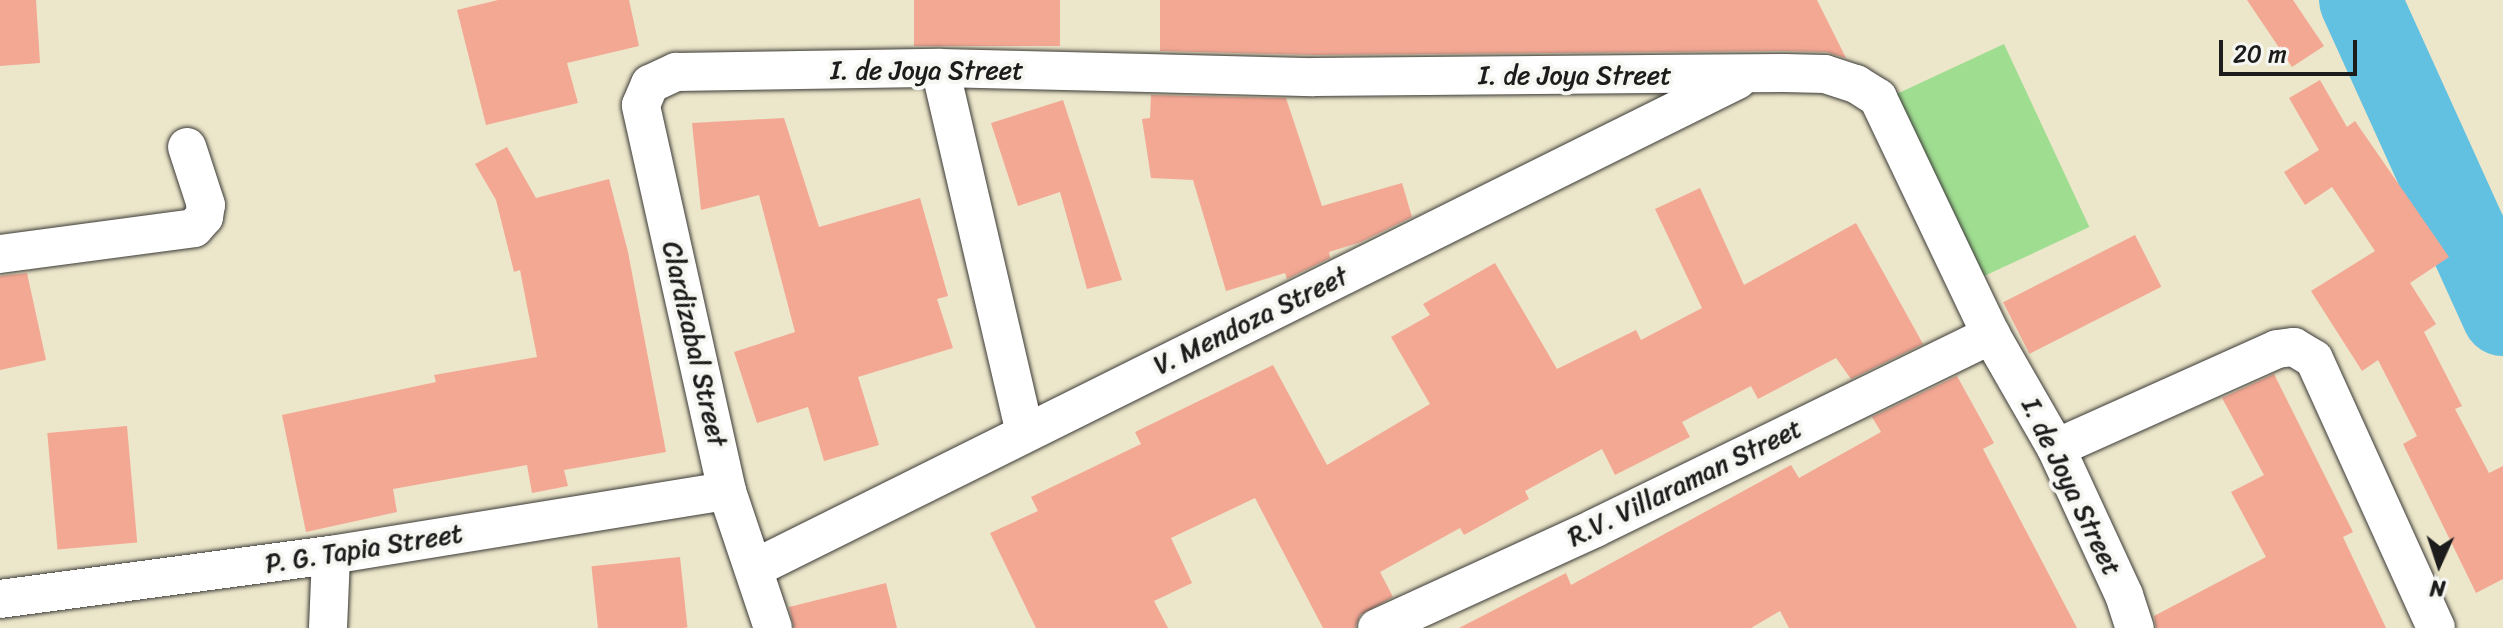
<!DOCTYPE html>
<html>
<head>
<meta charset="utf-8">
<style>
  body { margin:0 }
  #map { position:relative; width:2503px; height:628px; overflow:hidden; background:#ece6ca; font-family:Sriracha,sans-serif }
  div>[style] { position:absolute }
  [style*='--x'] { left:calc(var(--x)*1px); top:calc(var(--y)*1px); width:calc(var(--w)*1px); rotate:calc(var(--a)*1deg) }
  .green>* { inset:0; background:#9fdd91; transform-origin:0 0 }
  .river>* { height:82px; margin:-41px; padding:0 41px; transform-origin:41px; border-radius:41px; background:#62c0e0 }
  .building>* { inset:0; background:#f3a894; transform-origin:0 0 }
  .roads { filter:drop-shadow(0 0 2px #3b3a36) drop-shadow(0 0 2px #3b3a36) }
  .street>* { height:38px; margin:-19px; padding:0 19px; transform-origin:19px; border-radius:19px; background:#fff }
  span { translate:-50% -50%; white-space:nowrap; text-align:center; line-height:1.15; -webkit-text-stroke:8px #f6f6f2; paint-order:stroke }
  .street-label { font-size:26px; color:#1c1c1c }
  .north { position:absolute; left:2399px; top:524px; width:80px; height:80px; -webkit-text-stroke:6px #f6f6f2; paint-order:stroke; rotate:183deg; font-size:22px; font-weight:700; line-height:32px; text-align:center; color:#1c1c1c }
  .north::after { content:''; display:block; margin:auto; width:28px; height:36px; background:#1c1c1c; clip-path:polygon(50% 0,100% 100%,50% 72%,0 100%) }
  .scale { position:absolute; left:2219px; top:40px; width:138px; height:36px; box-sizing:border-box; border:4px solid #1c1c1c; border-top:0; padding-left:10px; font-size:24px; line-height:28px; white-space:nowrap; color:#1c1c1c; -webkit-text-stroke:6px #f6f6f2; paint-order:stroke }
</style>
</head>
<body>
<div id="map">
  <div class="green">
    <i style="left:2004px;top:44px;width:202px;height:119px;rotate:65deg"></i>
  </div>
  <div class="river">
    <i style="--x:2360;--y:0;--w:346;--a:65.6"></i>
  </div>
  <div class="building">
    <i style="clip-path:polygon(0 0,36px 0,40px 63px,0 66px)"></i>
    <i style="clip-path:polygon(498px 0,629px 0,639px 46px,567px 63px,578px 103px,486px 125px,457px 10px)"></i>
    <i style="left:914px;top:0;width:146px;height:46px"></i>
    <i style="clip-path:polygon(1160px 0,1817px 0,1846px 58px,1826px 52px,1785px 51px,1314px 55px,1160px 51px)"></i>
    <i style="clip-path:polygon(2247px 0,2293px 0,2324px 46px,2292px 67px)"></i>
    <i style="clip-path:polygon(2320px 80px,2347px 127px,2355px 121px,2449px 257px,2410px 283px,2436px 324px,2424px 332px,2462px 406px,2455px 409px,2489px 473px,2503px 466px,2503px 579px,2476px 593px,2403px 444px,2417px 436px,2378px 360px,2362px 371px,2311px 291px,2375px 251px,2332px 187px,2305px 205px,2284px 172px,2319px 150px,2289px 98px)"></i>
    <i style="clip-path:polygon(1151px 95px,1286px 98px,1322px 206px,1402px 183px,1412px 217px,1361px 242px,1329px 252px,1330px 258px,1287px 279px,1285px 273px,1226px 291px,1193px 180px,1151px 178px,1142px 119px,1150px 118px)"></i>
    <i style="clip-path:polygon(1063px 100px,1122px 280px,1087px 289px,1060px 192px,1018px 206px,991px 123px)"></i>
    <i style="clip-path:polygon(784px 118px,819px 227px,920px 198px,948px 296px,937px 299px,953px 348px,858px 377px,879px 445px,824px 461px,808px 407px,757px 423px,734px 352px,795px 332px,759px 195px,701px 210px,692px 123px)"></i>
    <i style="clip-path:polygon(507px 147px,536px 198px,609px 179px,628px 252px,666px 452px,564px 470px,568px 486px,532px 493px,527px 465px,393px 489px,397px 512px,306px 532px,282px 415px,436px 382px,434px 375px,537px 357px,520px 270px,514px 272px,496px 200px,475px 164px)"></i>
    <i style="clip-path:polygon(1700px 188px,1744px 285px,1856px 223px,1923px 344px,1851px 379px,1836px 358px,1758px 399px,1751px 386px,1682px 422px,1690px 437px,1615px 475px,1602px 449px,1525px 491px,1529px 499px,1464px 535px,1460px 528px,1380px 572px,1393px 597px,1360px 615px,1355px 628px,1323px 628px,1255px 498px,1171px 538px,1192px 583px,1154px 601px,1168px 628px,1036px 628px,990px 533px,1038px 511px,1031px 497px,1141px 444px,1135px 432px,1273px 365px,1327px 465px,1430px 404px,1391px 337px,1430px 315px,1423px 304px,1495px 263px,1557px 369px,1636px 330px,1641px 340px,1702px 308px,1655px 209px)"></i>
    <i style="left:2135px;top:235px;width:58px;height:148px;rotate:63deg"></i>
    <i style="clip-path:polygon(27px 273px,46px 360px,0 370px,0 276px)"></i>
    <i style="clip-path:polygon(2274px 374px,2353px 532px,2343px 537px,2386px 628px,2156px 628px,2154px 616px,2266px 557px,2231px 492px,2264px 475px,2222px 398px)"></i>
    <i style="clip-path:polygon(1957px 376px,1994px 443px,1983px 449px,2077px 628px,1789px 628px,1780px 611px,1751px 628px,1459px 628px,1566px 573px,1571px 585px,1791px 465px,1799px 478px,1881px 432px,1872px 417px)"></i>
    <i style="left:127px;top:426px;width:117px;height:80px;rotate:85deg"></i>
    <i style="left:680px;top:557px;width:71px;height:89px;rotate:84deg"></i>
    <i style="clip-path:polygon(886px 583px,897px 628px,794px 628px,789px 607px)"></i>
  </div>
  <div class="roads">
    <div class="street">
      <i style="--x:940;--y:68;--w:374;--a:76.9"></i>
      <i style="--x:0;--y:254;--w:196;--a:-7.6"></i>
      <i style="--x:194;--y:228;--w:15;--a:-48"></i>
      <i style="--x:204;--y:217;--w:12;--a:-81"></i>
      <i style="--x:206;--y:205;--w:61;--a:-108.1"></i>
      <i style="--x:2056;--y:448;--w:242;--a:-24.1"></i>
      <i style="--x:2277;--y:349;--w:17;--a:-7"></i>
      <i style="--x:2294;--y:347;--w:23;--a:31"></i>
      <i style="--x:2314;--y:359;--w:295;--a:65.6"></i>
      <i style="--x:755;--y:568;--w:1097;--a:-26.42"></i>
      <i style="--x:0;--y:599;--w:334;--a:-7.6"></i>
      <i style="--x:331;--y:555;--w:401;--a:-9.2"></i>
      <i style="--x:328;--y:628;--w:73;--a:-87.6"></i>
      <i style="--x:773;--y:628;--w:145;--a:-108.6"></i>
      <i style="--x:727;--y:491;--w:395;--a:-102.6"></i>
      <i style="--x:641;--y:105;--w:23;--a:-67"></i>
      <i style="--x:650;--y:84;--w:29;--a:-25"></i>
      <i style="--x:676;--y:72;--w:264;--a:-0.9"></i>
      <i style="--x:940;--y:68;--w:374;--a:1.4"></i>
      <i style="--x:1314;--y:77;--w:470;--a:-0.5"></i>
      <i style="--x:1784;--y:73;--w:41;--a:1.4"></i>
      <i style="--x:1825;--y:74;--w:33;--a:18"></i>
      <i style="--x:1856;--y:84;--w:26;--a:32"></i>
      <i style="--x:1878;--y:98;--w:263;--a:64.5"></i>
      <i style="--x:1991;--y:335;--w:130;--a:60.1"></i>
      <i style="--x:2056;--y:448;--w:162;--a:65.2"></i>
      <i style="--x:2124;--y:595;--w:35;--a:72"></i>
      <i style="--x:1377;--y:628;--w:240;--a:-24.6"></i>
      <i style="--x:1595;--y:528;--w:441;--a:-26"></i>
    </div>
  </div>
  <div class="street-label">
    <span style="left:927px;top:71px">I. de Joya Street</span>
    <span style="left:1575px;top:76px">I. de Joya Street</span>
    <span style="left:1251px;top:321px;rotate:-26deg">V. Mendoza Street</span>
    <span style="left:694px;top:344px;rotate:77deg">Clardizabal Street</span>
    <span style="left:1685px;top:483px;rotate:-26deg">R.V. Villaraman Street</span>
    <span style="left:2071px;top:487px;rotate:64deg">I. de Joya Street</span>
    <span style="left:364px;top:549px;rotate:-9deg">P. G. Tapia Street</span>
  </div>
  <div class="north">N</div>
  <div class="scale">20 m</div>
</div>
</body>
</html>
